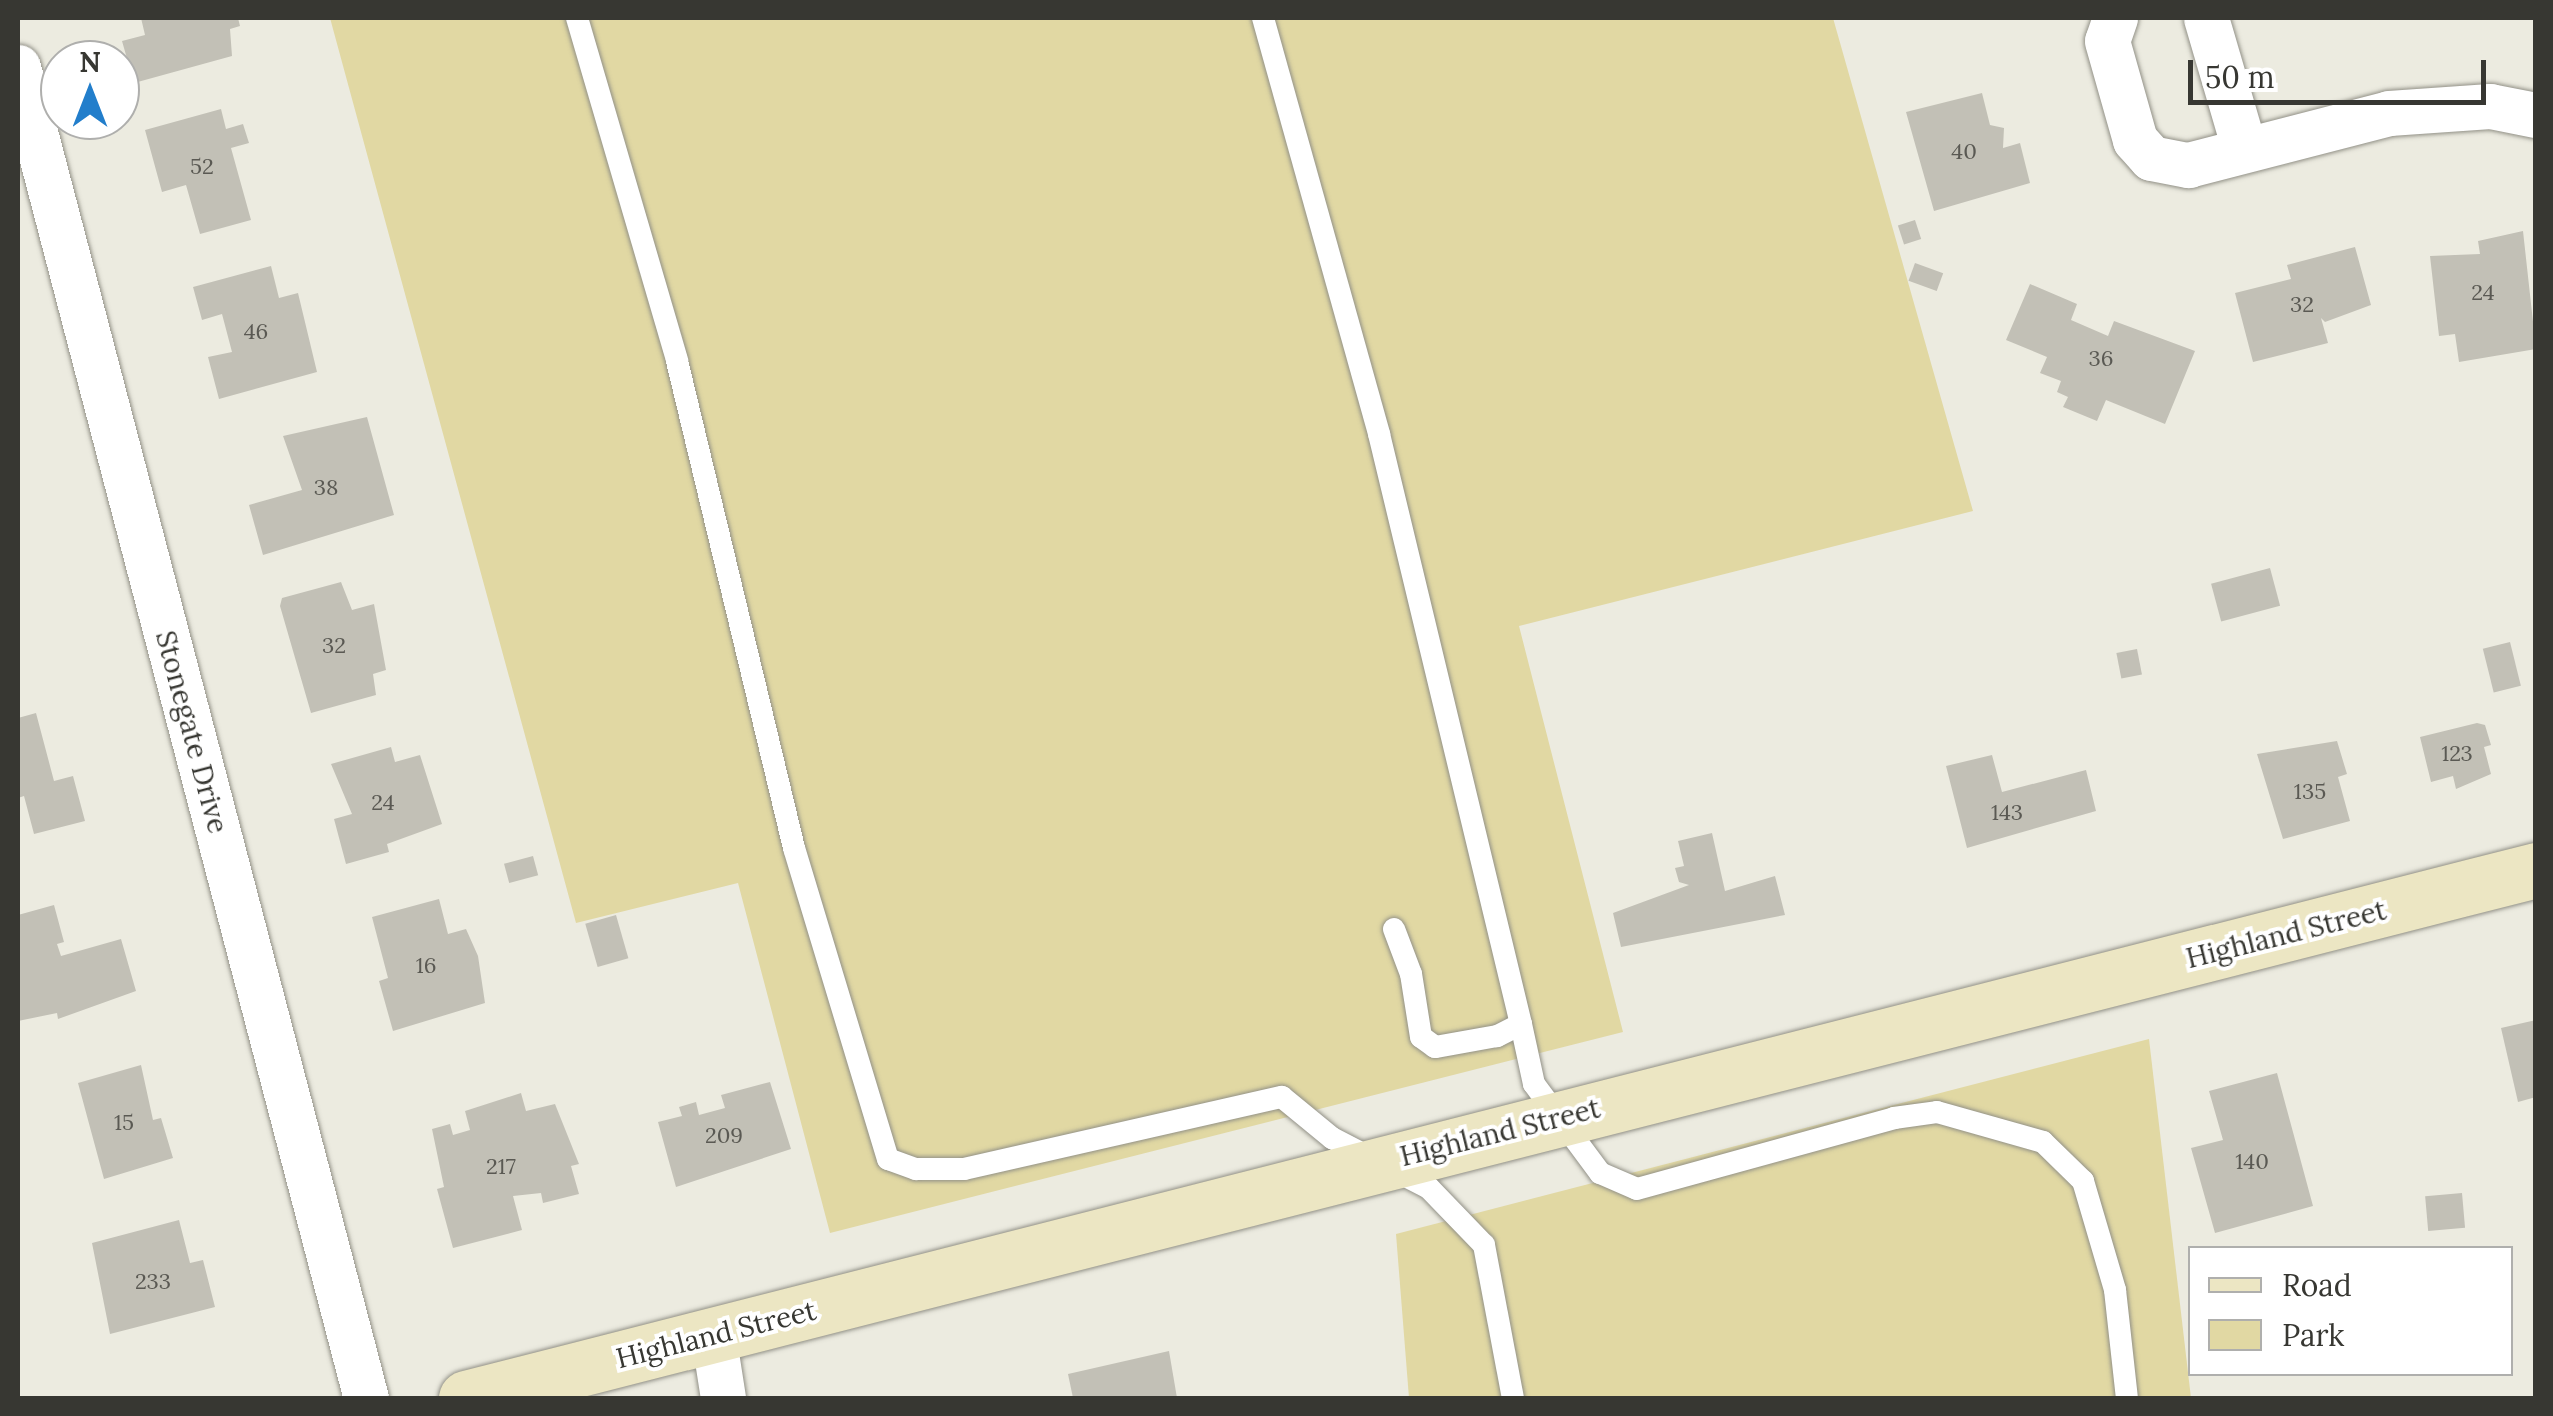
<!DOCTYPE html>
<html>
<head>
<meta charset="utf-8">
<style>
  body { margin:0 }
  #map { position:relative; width:2553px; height:1416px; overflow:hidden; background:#ecebe0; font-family:Lora,serif }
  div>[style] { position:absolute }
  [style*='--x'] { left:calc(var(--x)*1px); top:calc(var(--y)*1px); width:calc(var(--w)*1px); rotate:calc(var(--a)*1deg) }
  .green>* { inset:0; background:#e1d8a3 }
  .building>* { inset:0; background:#c2c0b6; transform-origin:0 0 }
  .roads { filter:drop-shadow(0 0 2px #929187) drop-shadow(0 0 2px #929187) }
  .lane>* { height:22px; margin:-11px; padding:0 11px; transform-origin:11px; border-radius:11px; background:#fff }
  .street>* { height:45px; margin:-22.5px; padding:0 22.5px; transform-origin:22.5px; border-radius:22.5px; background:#fff }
  .secondary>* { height:55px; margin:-27.5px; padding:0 27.5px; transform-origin:27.5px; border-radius:27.5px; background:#ece6c3 }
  span { translate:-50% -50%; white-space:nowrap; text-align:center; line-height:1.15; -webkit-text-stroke:8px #fff; paint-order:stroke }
  .number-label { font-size:22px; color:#5a5953 }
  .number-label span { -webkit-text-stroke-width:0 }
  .street-label { font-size:28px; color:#373732 }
  .frame { position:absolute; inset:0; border:20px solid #373732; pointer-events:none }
  .legend { position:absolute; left:2188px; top:1246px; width:325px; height:130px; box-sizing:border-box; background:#fff; border:2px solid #afafad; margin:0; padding:12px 18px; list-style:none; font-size:30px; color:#373732 }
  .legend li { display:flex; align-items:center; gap:20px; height:50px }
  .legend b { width:50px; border:2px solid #afafad }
  .north { position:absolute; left:40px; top:40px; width:100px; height:100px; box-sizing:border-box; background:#fff; border:2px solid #afafad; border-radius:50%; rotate:0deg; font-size:28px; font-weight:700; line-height:40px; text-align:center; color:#373732 }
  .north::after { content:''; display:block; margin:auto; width:35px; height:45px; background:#227ecb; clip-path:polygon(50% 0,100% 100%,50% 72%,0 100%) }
  .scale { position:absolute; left:2188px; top:60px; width:298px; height:45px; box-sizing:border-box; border:5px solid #373732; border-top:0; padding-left:12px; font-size:30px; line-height:35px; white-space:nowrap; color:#373732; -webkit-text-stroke:8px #fff; paint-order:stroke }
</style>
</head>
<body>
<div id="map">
  <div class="green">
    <i style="clip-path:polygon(330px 18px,1833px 18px,1973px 511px,1519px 626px,1623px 1032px,830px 1233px,738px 883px,576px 923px)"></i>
    <i style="clip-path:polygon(2149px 1039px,2191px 1398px,1409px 1398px,1396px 1234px)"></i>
  </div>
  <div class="building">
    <i style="clip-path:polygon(141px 18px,238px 18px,240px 26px,230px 29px,232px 56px,134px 83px,122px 41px,145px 35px)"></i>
    <i style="clip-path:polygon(1982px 93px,1990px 125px,2004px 128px,2003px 148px,2020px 143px,2030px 183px,1934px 211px,1906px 112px)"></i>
    <i style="clip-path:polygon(221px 109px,226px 129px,243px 124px,249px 143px,231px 148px,251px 220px,200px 234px,186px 185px,162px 192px,145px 130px)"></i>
    <i style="left:1915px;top:220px;width:20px;height:18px;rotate:72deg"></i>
    <i style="clip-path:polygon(2523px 231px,2536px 349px,2459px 362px,2455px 334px,2439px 336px,2430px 256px,2480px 254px,2478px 241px)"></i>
    <i style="clip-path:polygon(2355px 247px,2371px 305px,2325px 322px,2321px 318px,2328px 343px,2253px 362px,2235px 293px,2291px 279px,2287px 265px)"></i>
    <i style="left:1915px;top:263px;width:30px;height:19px;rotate:20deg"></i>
    <i style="clip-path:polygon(271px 266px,279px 298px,298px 293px,317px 372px,219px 399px,208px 357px,232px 352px,222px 314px,202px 320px,193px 287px)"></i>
    <i style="clip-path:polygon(2030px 284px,2077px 304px,2071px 320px,2108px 336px,2114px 321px,2195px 351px,2165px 424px,2106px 400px,2097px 421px,2063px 407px,2068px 397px,2057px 392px,2061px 381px,2040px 373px,2047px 357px,2006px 340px)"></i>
    <i style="clip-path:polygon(367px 417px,394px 515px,263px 555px,249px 505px,302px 490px,283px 436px)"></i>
    <i style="left:2270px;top:568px;width:39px;height:61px;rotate:75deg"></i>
    <i style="clip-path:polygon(341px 582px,352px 610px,374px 604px,386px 670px,373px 674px,376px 695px,311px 713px,280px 606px,282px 598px)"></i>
    <i style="left:2510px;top:642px;width:45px;height:28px;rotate:76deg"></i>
    <i style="left:2137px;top:649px;width:26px;height:21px;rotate:79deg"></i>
    <i style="clip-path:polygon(36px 713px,54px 781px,73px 776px,85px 821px,34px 834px,24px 796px,18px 798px,18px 718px)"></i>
    <i style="clip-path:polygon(2477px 723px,2485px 725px,2491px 745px,2484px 747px,2491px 774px,2456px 789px,2453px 776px,2431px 782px,2420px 737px)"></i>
    <i style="clip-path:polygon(2337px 741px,2347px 774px,2338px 777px,2350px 821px,2283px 839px,2257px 754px)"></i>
    <i style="clip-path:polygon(391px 747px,395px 762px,420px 755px,442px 824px,387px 844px,389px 852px,346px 864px,334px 819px,352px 814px,331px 764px)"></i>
    <i style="clip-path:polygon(1992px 755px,2002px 792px,2086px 770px,2096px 811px,1967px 848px,1946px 766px)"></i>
    <i style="clip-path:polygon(1712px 833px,1725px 891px,1775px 876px,1785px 915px,1621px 947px,1613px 913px,1689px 885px,1679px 882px,1675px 868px,1684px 866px,1678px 841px)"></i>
    <i style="left:533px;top:856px;width:20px;height:30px;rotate:75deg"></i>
    <i style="clip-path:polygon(439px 899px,448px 934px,466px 929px,478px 956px,485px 1003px,393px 1031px,379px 981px,388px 978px,372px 917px)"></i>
    <i style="clip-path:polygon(54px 905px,64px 942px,57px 944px,61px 956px,121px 939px,136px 991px,58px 1019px,57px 1013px,18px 1021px,18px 915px)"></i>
    <i style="left:616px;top:915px;width:45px;height:32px;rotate:74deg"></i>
    <i style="clip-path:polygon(2536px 1020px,2536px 1097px,2518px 1102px,2501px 1028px)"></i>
    <i style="clip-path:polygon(141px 1065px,153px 1120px,161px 1118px,173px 1158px,104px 1179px,78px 1083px)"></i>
    <i style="clip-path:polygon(2277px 1073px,2313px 1206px,2215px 1233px,2191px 1148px,2223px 1140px,2209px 1091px)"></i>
    <i style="clip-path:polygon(770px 1082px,791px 1149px,676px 1187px,658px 1122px,682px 1116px,679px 1107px,696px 1102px,699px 1115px,725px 1108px,721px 1095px)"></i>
    <i style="clip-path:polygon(521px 1093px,526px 1111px,555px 1104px,579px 1164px,571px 1166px,579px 1194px,543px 1203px,541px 1193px,513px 1196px,522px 1230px,453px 1248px,437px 1189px,444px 1187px,432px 1129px,450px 1124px,453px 1135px,470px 1130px,465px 1111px)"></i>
    <i style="left:2462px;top:1193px;width:35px;height:37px;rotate:85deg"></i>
    <i style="clip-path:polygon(179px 1220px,190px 1263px,203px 1260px,215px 1307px,110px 1334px,92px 1243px)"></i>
    <i style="clip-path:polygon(1169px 1351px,1177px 1398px,1073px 1398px,1068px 1374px)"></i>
  </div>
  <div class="roads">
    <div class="lane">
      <i style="--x:577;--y:18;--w:357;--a:73.7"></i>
      <i style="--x:677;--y:361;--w:501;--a:76.49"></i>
      <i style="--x:794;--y:848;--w:325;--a:73.2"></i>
      <i style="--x:888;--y:1159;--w:30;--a:20"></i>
      <i style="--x:916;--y:1169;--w:48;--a:0"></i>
      <i style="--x:964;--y:1169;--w:326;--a:-12.8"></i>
      <i style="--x:1282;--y:1097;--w:65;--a:39.4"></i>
      <i style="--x:1332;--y:1138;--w:109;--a:27.3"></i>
      <i style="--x:1429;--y:1188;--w:79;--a:46"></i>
      <i style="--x:1484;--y:1245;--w:156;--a:79.3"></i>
      <i style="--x:1263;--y:18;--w:432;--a:74.4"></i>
      <i style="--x:1379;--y:434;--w:607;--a:76.47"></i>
      <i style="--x:1521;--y:1024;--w:27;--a:153"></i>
      <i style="--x:1497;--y:1036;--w:63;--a:169.9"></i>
      <i style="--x:1435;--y:1047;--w:17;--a:-144"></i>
      <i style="--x:1421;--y:1037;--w:64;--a:-99"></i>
      <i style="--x:1411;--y:974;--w:48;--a:-110.7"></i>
      <i style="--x:1521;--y:1024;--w:61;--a:77.8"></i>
      <i style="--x:1534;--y:1084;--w:111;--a:53.4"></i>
      <i style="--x:1600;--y:1173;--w:40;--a:23.4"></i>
      <i style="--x:1637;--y:1189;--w:267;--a:-15.4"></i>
      <i style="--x:1894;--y:1118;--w:43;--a:-7.9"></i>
      <i style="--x:1937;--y:1112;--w:110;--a:15.8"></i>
      <i style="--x:2043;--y:1142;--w:56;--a:44.3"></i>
      <i style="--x:2083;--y:1181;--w:114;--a:73.6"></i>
      <i style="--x:2115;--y:1290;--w:109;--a:83.7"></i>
    </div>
    <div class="street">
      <i style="--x:2115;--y:18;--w:24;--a:109"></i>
      <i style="--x:2107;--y:41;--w:103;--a:74.2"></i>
      <i style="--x:2135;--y:140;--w:24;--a:48"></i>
      <i style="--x:2151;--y:158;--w:38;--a:11"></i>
      <i style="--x:2188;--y:165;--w:208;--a:-14.5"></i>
      <i style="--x:2389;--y:113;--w:101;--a:-4"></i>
      <i style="--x:2490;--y:106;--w:47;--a:11.1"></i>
      <i style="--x:2206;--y:18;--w:135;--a:73.7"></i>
      <i style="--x:18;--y:67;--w:1376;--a:75.35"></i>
      <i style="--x:713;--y:1334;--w:65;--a:81.1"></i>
    </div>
    <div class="secondary">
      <i style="--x:466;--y:1398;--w:2136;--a:-14.31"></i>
    </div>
  </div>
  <div class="number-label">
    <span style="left:1964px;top:152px">40</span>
    <span style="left:202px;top:167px">52</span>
    <span style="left:2483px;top:293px">24</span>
    <span style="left:2302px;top:305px">32</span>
    <span style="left:256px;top:332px">46</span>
    <span style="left:2101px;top:359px">36</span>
    <span style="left:326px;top:488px">38</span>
    <span style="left:334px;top:646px">32</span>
    <span style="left:2457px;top:754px">123</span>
    <span style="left:2310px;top:792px">135</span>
    <span style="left:383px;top:803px">24</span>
    <span style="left:2007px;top:813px">143</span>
    <span style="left:426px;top:966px">16</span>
    <span style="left:124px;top:1123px">15</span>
    <span style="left:724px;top:1136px">209</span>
    <span style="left:2252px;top:1162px">140</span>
    <span style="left:501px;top:1167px">217</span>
    <span style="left:153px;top:1282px">233</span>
  </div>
  <div class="street-label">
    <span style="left:192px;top:732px;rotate:75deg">Stonegate Drive</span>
    <span style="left:2286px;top:934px;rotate:-14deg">Highland Street</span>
    <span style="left:1500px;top:1132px;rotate:-14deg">Highland Street</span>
    <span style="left:716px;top:1334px;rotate:-14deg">Highland Street</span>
  </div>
  <div class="frame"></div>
  <ul class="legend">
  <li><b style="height:12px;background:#ece6c3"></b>Road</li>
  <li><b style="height:28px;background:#e1d8a3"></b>Park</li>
  </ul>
  <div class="north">N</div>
  <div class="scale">50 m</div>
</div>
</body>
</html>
